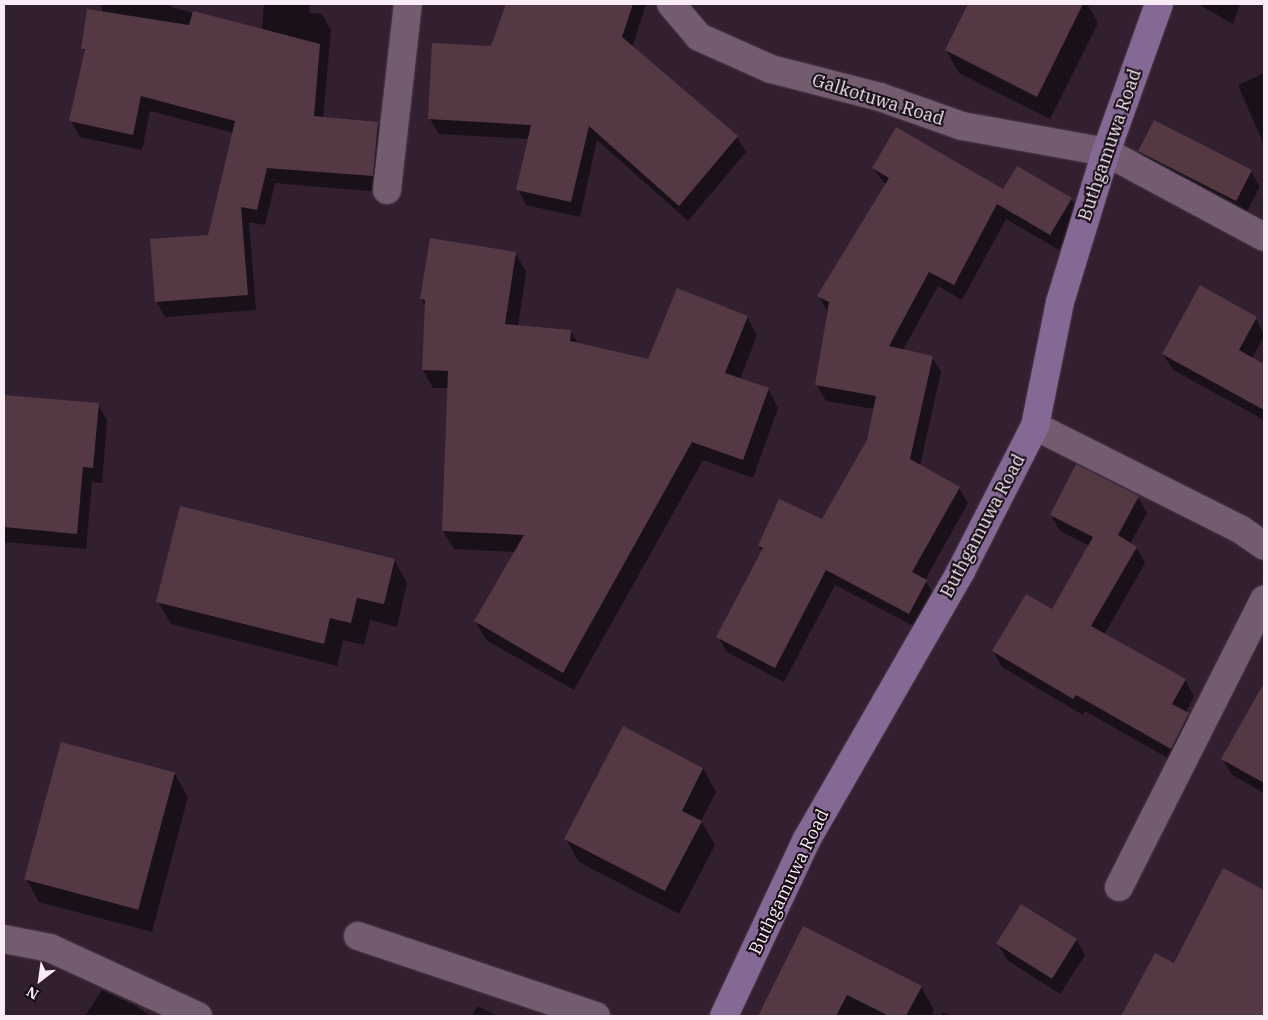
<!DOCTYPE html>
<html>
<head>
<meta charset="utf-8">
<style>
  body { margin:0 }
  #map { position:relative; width:1268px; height:1020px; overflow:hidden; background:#321f30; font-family:"IBM Plex Serif",serif }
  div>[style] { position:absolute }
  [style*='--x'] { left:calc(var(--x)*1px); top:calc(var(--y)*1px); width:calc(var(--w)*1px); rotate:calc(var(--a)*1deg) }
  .shadow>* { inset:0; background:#0007 }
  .building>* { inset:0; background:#543944; transform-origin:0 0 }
  .roads { filter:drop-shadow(0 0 1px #4a3a49) drop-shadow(0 0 1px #4a3a49) }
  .minor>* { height:28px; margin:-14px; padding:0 14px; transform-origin:14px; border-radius:14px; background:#735c70 }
  .major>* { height:28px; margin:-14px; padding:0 14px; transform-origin:14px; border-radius:14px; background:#856995 }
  span { translate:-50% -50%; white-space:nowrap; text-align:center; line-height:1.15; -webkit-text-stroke:4px #150c14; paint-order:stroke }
  .street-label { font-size:18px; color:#faecf7 }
  .frame { position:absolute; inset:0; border:5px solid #faecf7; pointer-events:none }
  .north { position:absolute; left:15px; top:955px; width:50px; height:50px; -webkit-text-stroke:4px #150c14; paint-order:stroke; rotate:210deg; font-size:14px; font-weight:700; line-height:20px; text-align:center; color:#faecf7 }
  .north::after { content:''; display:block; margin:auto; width:18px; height:22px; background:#faecf7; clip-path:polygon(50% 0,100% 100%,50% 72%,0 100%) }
</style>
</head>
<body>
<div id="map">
  <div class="shadow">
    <i style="clip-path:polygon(102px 4px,171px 4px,171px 7px,262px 30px,264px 4px,310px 4px,309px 13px,322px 14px,331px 30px,323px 118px,377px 123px,386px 138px,381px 192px,275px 183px,265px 225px,249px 222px,256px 310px,165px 317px,156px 301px,209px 236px,234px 133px,150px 111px,142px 150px,80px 137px,71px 121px,85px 54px,83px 49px,102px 13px)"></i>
    <i style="clip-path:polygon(507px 4px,646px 4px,632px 48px,737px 137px,746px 152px,688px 221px,597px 140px,580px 217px,526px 205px,518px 189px,529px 139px,439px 134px,430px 119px,491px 47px)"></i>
    <i style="clip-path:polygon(970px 4px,1087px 4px,1098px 23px,1050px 119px,959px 73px,946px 50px)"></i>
    <i style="clip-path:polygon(1198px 4px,1240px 4px,1233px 24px)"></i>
    <i style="clip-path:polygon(1264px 73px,1264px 145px,1238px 85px)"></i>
    <i style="clip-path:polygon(1139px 151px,1251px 171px,1260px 187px,1243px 218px,1148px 167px)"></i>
    <i style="clip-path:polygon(873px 168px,1004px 191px,1071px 199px,1080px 214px,1059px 250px,1006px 219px,962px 300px,938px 286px,903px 350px,932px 357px,941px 372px,920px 466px,959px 488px,968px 503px,925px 580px,935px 596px,918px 628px,835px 585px,784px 682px,727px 652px,718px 637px,762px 551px,759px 546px,823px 520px,868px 440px,874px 409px,826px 401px,817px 385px,827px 311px,819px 296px,886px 185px)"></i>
    <i style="clip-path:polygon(516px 254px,526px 272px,518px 326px,571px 331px,578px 344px,649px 360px,747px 317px,757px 335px,740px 379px,768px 389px,778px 408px,753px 478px,703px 460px,574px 690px,486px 640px,475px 621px,515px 552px,454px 549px,443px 531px,449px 388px,433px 388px,423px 370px,426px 307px,421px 299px)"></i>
    <i style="clip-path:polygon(1256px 318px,1264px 336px,1252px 358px,1264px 365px,1264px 420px,1173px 370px,1163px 354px)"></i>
    <i style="clip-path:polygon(4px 396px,98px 404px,107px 420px,102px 483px,92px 482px,86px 549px,4px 542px)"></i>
    <i style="clip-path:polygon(1138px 497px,1147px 513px,1130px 544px,1136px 547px,1145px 563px,1104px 635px,1185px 680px,1194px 696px,1185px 713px,1198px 730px,1180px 765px,1085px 711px,1083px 715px,1002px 667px,993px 651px,1052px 611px,1090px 546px,1060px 531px,1051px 515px)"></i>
    <i style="clip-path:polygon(394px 560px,407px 583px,397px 627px,370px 620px,364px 645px,343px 640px,337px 666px,171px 624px,158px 601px)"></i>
    <i style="clip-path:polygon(1249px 712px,1264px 720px,1264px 793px,1232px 775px,1223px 759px)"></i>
    <i style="clip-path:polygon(703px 768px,716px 792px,701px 821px,715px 845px,679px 914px,579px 862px,566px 839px)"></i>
    <i style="clip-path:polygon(175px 774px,188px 797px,152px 932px,39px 902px,26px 879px)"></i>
    <i style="clip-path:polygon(1223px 870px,1264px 891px,1264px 1016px,1125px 1016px,1174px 964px)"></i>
    <i style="clip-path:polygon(803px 927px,921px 987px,934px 1010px,931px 1016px,763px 1016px,761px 1012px)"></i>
    <i style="clip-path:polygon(1076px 939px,1085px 955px,1060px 994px,1007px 960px,998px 944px)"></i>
    <i style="clip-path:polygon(102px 990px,134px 1005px,151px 1016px,85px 1016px)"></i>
    <i style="clip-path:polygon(477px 1006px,497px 1016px,472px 1016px)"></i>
    <i style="clip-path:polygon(943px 1012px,952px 1016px,941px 1016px)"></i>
  </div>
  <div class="building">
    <i style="clip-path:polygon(506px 4px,633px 4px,622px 37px,738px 136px,679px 206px,589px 126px,571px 202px,516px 190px,531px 125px,428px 119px,432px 43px,491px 46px)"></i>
    <i style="clip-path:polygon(968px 4px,1083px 4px,1037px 97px,945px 50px)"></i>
    <i style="clip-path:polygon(87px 9px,189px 25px,193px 11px,320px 44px,314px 116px,378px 122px,373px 176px,267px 168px,257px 210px,241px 207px,248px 295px,155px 302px,150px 239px,208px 235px,235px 121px,141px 96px,133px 135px,69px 121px,85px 49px,81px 49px)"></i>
    <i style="left:1154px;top:120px;width:110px;height:35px;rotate:27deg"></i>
    <i style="clip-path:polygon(896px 127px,1003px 189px,1017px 166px,1072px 198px,1050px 235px,997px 204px,954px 285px,929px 272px,889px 346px,933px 356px,910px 459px,960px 487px,912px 572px,927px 580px,909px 614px,826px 570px,775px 668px,716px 637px,763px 548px,758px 546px,779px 499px,822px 519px,867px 440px,876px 396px,815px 385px,829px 302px,817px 296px,889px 178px,872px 168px)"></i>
    <i style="clip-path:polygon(430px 238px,516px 252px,505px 324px,571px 330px,570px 341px,648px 359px,677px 288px,748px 316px,725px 373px,769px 388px,743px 460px,692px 442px,563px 673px,474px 621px,524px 535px,442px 531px,448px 371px,422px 370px,425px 300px,420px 299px)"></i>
    <i style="clip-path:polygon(1200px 285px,1257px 317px,1239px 350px,1264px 364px,1264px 410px,1162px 354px)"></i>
    <i style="clip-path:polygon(4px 395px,99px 403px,93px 468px,83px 467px,77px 534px,4px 527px)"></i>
    <i style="clip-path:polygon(1076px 464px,1139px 496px,1118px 535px,1137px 547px,1091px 626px,1186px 679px,1172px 704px,1189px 713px,1171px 749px,1076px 695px,1073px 699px,992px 651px,1026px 594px,1052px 609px,1093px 537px,1050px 515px)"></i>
    <i style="clip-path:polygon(180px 506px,395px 559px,384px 604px,357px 598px,351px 623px,330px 618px,324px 644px,156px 602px)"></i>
    <i style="clip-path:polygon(1264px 683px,1264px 783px,1221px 759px)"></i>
    <i style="clip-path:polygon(623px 726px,703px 768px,682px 811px,702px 821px,665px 891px,564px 839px)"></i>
    <i style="left:61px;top:742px;width:118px;height:142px;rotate:15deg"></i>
    <i style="clip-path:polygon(1223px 868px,1264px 890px,1264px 1016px,1121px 1016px,1155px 953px,1174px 963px)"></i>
    <i style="left:1021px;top:904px;width:66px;height:47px;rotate:32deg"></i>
    <i style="clip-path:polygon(803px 926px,922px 986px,906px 1016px,889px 1016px,847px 995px,836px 1016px,758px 1016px)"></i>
  </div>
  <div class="roads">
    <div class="minor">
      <i style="--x:671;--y:4;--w:43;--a:49.7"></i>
      <i style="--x:699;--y:37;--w:79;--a:24"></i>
      <i style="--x:771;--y:69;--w:113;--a:14.4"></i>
      <i style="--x:880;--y:97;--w:87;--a:19.5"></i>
      <i style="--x:962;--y:126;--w:146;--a:10.2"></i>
      <i style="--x:1106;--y:152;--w:179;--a:28.3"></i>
      <i style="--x:387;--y:190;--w:187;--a:-83.6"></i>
      <i style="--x:1035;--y:426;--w:229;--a:26.7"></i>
      <i style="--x:1240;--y:529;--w:29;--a:35"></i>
      <i style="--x:1119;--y:887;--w:322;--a:-63.2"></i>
      <i style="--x:358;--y:936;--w:251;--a:18.6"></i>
      <i style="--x:4;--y:939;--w:47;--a:11.1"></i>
      <i style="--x:50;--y:948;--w:163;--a:24.7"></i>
    </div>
    <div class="major">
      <i style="--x:724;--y:1016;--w:195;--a:-64.9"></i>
      <i style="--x:807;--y:839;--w:309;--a:-60.1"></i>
      <i style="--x:961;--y:571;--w:163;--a:-63"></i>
      <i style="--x:1035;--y:426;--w:126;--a:-78.6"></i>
      <i style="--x:1060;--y:302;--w:157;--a:-73"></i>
      <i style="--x:1106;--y:152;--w:157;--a:-70.3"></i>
    </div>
  </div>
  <div class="street-label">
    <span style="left:878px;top:100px;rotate:17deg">Galkotuwa Road</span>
    <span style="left:1110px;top:145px;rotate:-71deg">Buthgamuwa Road</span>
    <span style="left:983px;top:526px;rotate:-62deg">Buthgamuwa Road</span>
    <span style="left:789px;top:882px;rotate:-64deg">Buthgamuwa Road</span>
  </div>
  <div class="frame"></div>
  <div class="north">N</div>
</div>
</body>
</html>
